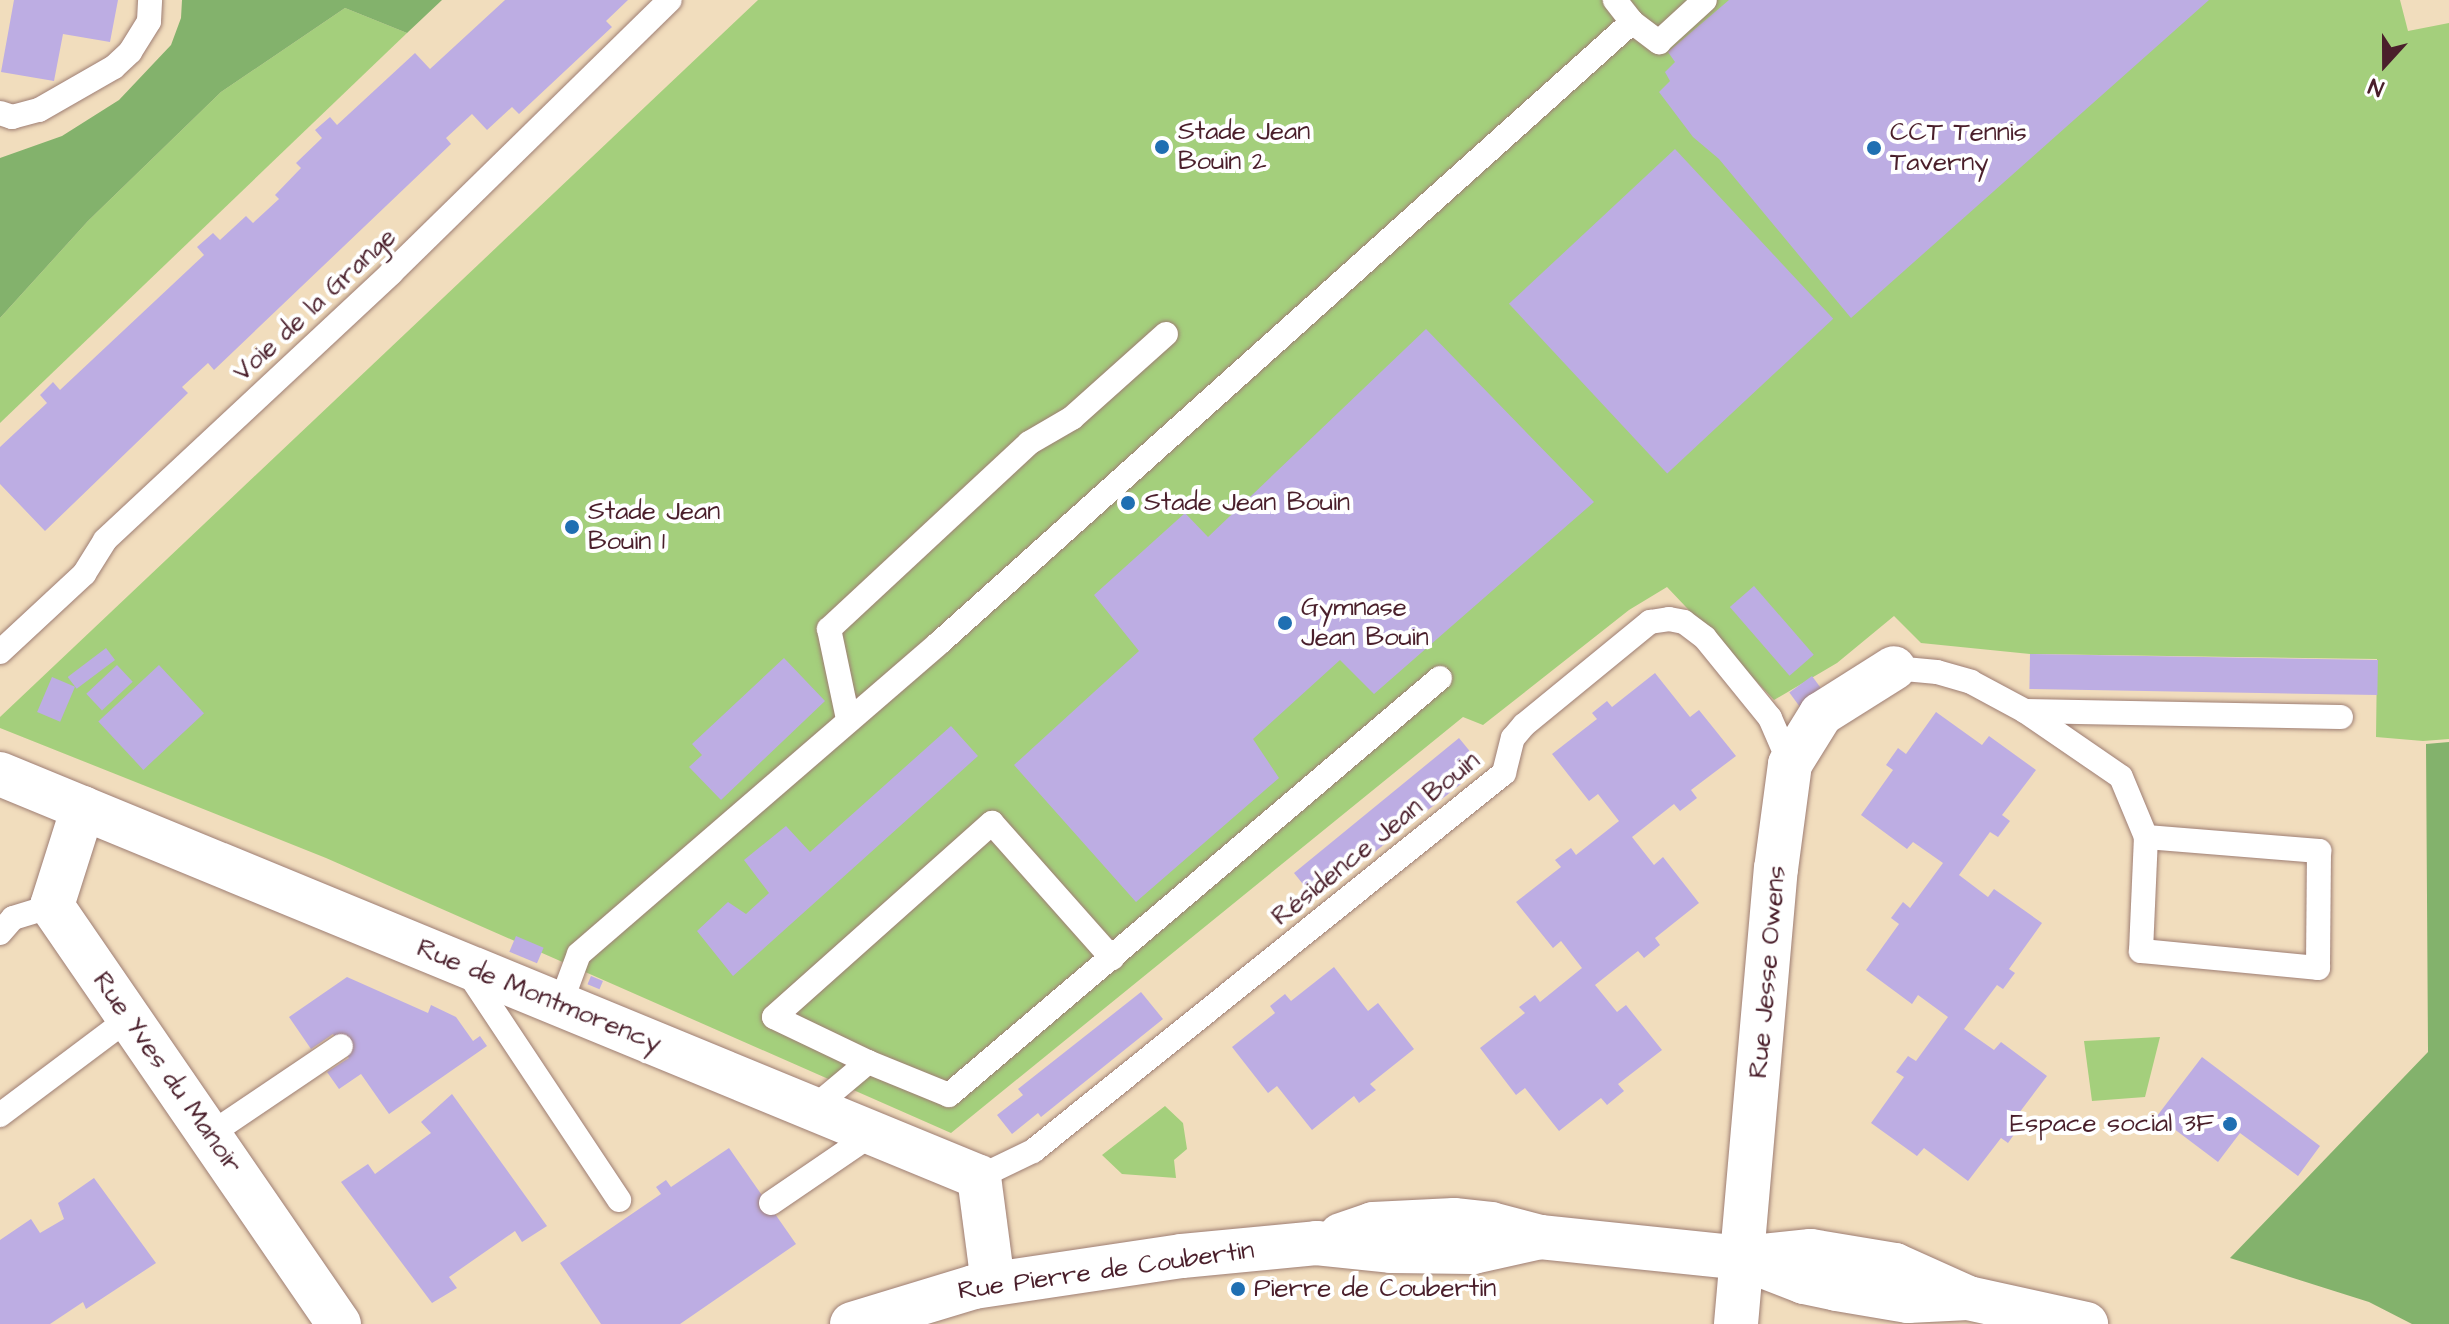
<!DOCTYPE html>
<html>
<head>
<meta charset="utf-8">
<style>
  body { margin:0 }
  #map { position:relative; width:2449px; height:1324px; overflow:hidden; background:#f1ddbd; font-family:"Architects Daughter",sans-serif }
  div>[style] { position:absolute }
  [style*='--x'] { left:calc(var(--x)*1px); top:calc(var(--y)*1px); width:calc(var(--w)*1px); rotate:calc(var(--a)*1deg) }
  .green>* { inset:0; background:#a4cf7c }
  .forest>* { inset:0; background:#83b26c }
  .building>* { inset:0; background:#bdade3; transform-origin:0 0 }
  .roads { filter:drop-shadow(0 0 2px #9e7e74) drop-shadow(0 0 2px #9e7e74) }
  .lane>* { height:24px; margin:-12px; padding:0 12px; transform-origin:12px; border-radius:12px; background:#fff }
  .street>* { height:44px; margin:-22px; padding:0 22px; transform-origin:22px; border-radius:22px; background:#fff }
  .dots>* { width:22px; height:22px; translate:-50% -50%; box-sizing:border-box; border:4px solid #fff; border-radius:50% }
  span { translate:-50% -50%; white-space:nowrap; text-align:center; line-height:1.15; -webkit-text-stroke:8px #fff; paint-order:stroke }
  .poi-label { font-size:26px; color:#4a1f2b }
  .left { translate:0 -50%; text-align:left }
  .right { translate:-100% -50%; text-align:right }
  .street-label { font-size:26px; color:#4a1f2b }
  .north { position:absolute; left:2345px; top:24px; width:80px; height:80px; -webkit-text-stroke:6px #fff; paint-order:stroke; rotate:201deg; font-size:22px; font-weight:700; line-height:32px; text-align:center; color:#4a1f2b }
  .north::after { content:''; display:block; margin:auto; width:28px; height:36px; background:#4a1f2b; clip-path:polygon(50% 0,100% 100%,50% 72%,0 100%) }
</style>
</head>
<body>
<div id="map">
  <div class="green">
    <i style="clip-path:polygon(758px 0,2400px 0,2408px 31px,2449px 23px,2449px 739px,2423px 741px,2376px 737px,2377px 659px,2030px 654px,1921px 643px,1894px 616px,1837px 663px,1774px 700px,1667px 587px,1629px 610px,1483px 725px,1463px 717px,951px 1133px,326px 858px,0 728px,0 717px)"></i>
    <i style="clip-path:polygon(345px 8px,407px 33px,0 423px,0 318px,88px 221px,221px 92px)"></i>
    <i style="clip-path:polygon(2160px 1037px,2145px 1097px,2092px 1101px,2084px 1041px)"></i>
    <i style="clip-path:polygon(1165px 1106px,1183px 1123px,1187px 1149px,1174px 1160px,1176px 1178px,1122px 1174px,1102px 1155px)"></i>
  </div>
  <div class="forest">
    <i style="clip-path:polygon(182px 0,442px 0,407px 33px,345px 8px,221px 92px,88px 221px,0 318px,0 158px,62px 136px,119px 100px,171px 45px,181px 18px)"></i>
    <i style="clip-path:polygon(2449px 742px,2449px 1324px,2412px 1324px,2369px 1302px,2230px 1258px,2428px 1052px,2426px 744px)"></i>
  </div>
  <div class="building">
    <i style="clip-path:polygon(14px 0,118px 0,110px 42px,63px 34px,54px 81px,1px 72px)"></i>
    <i style="clip-path:polygon(505px 0,628px 0,606px 21px,612px 27px,519px 114px,512px 107px,487px 130px,472px 114px,446px 138px,451px 144px,214px 370px,208px 363px,182px 387px,188px 393px,45px 531px,0 484px,0 447px,47px 403px,40px 395px,53px 382px,60px 390px,204px 255px,197px 247px,213px 233px,220px 240px,246px 216px,253px 223px,279px 199px,275px 195px,301px 168px,296px 163px,322px 138px,315px 130px,330px 117px,337px 125px,415px 53px,430px 69px)"></i>
    <i style="clip-path:polygon(1729px 0,2209px 0,1851px 318px,1719px 159px,1693px 137px,1659px 92px,1670px 81px,1665px 72px,1675px 62px,1668px 52px)"></i>
    <i style="left:1675px;top:149px;width:232px;height:227px;rotate:47deg"></i>
    <i style="clip-path:polygon(1426px 329px,1594px 502px,1374px 694px,1340px 660px,1253px 739px,1279px 778px,1136px 902px,1014px 765px,1139px 651px,1094px 595px,1185px 513px,1208px 537px)"></i>
    <i style="left:1754px;top:586px;width:91px;height:32px;rotate:49deg"></i>
    <i style="left:106px;top:648px;width:15px;height:48px;rotate:53deg"></i>
    <i style="left:2030px;top:654px;width:348px;height:35px;rotate:1deg"></i>
    <i style="clip-path:polygon(784px 658px,825px 701px,721px 800px,689px 767px,702px 755px,692px 744px)"></i>
    <i style="left:117px;top:665px;width:23px;height:42px;rotate:47deg"></i>
    <i style="left:159px;top:665px;width:66px;height:83px;rotate:47deg"></i>
    <i style="clip-path:polygon(1655px 673px,1690px 717px,1699px 710px,1736px 756px,1691px 790px,1697px 798px,1680px 811px,1674px 804px,1632px 837px,1654px 865px,1663px 857px,1699px 903px,1655px 938px,1660px 945px,1644px 958px,1638px 951px,1595px 985px,1617px 1012px,1626px 1005px,1662px 1050px,1618px 1084px,1624px 1091px,1607px 1105px,1601px 1098px,1559px 1131px,1525px 1088px,1516px 1095px,1480px 1048px,1525px 1013px,1519px 1007px,1535px 995px,1540px 1002px,1582px 968px,1561px 941px,1553px 948px,1516px 902px,1561px 867px,1555px 860px,1571px 848px,1576px 855px,1619px 821px,1598px 794px,1589px 801px,1552px 754px,1597px 719px,1592px 713px,1607px 701px,1612px 707px)"></i>
    <i style="left:1812px;top:676px;width:19px;height:28px;rotate:54deg"></i>
    <i style="left:52px;top:677px;width:25px;height:38px;rotate:23deg"></i>
    <i style="clip-path:polygon(1936px 712px,1982px 745px,1989px 736px,2036px 770px,2002px 815px,2010px 821px,1998px 837px,1990px 832px,1959px 875px,1988px 897px,1994px 889px,2042px 923px,2009px 969px,2015px 973px,2003px 989px,1997px 985px,1964px 1029px,1994px 1050px,2001px 1042px,2047px 1076px,2013px 1121px,2020px 1126px,2008px 1143px,2001px 1138px,1968px 1181px,1924px 1148px,1917px 1156px,1871px 1123px,1904px 1077px,1896px 1072px,1908px 1056px,1916px 1061px,1948px 1017px,1918px 995px,1912px 1004px,1866px 970px,1899px 924px,1891px 918px,1903px 902px,1910px 908px,1943px 863px,1913px 842px,1907px 849px,1861px 815px,1893px 770px,1886px 765px,1898px 748px,1906px 754px)"></i>
    <i style="clip-path:polygon(951px 726px,978px 756px,733px 976px,697px 931px,728px 902px,746px 914px,769px 893px,744px 860px,786px 826px,810px 852px)"></i>
    <i style="clip-path:polygon(1459px 738px,1477px 760px,1456px 776px,1461px 784px,1315px 899px,1294px 873px)"></i>
    <i style="left:516px;top:936px;width:30px;height:17px;rotate:23deg"></i>
    <i style="clip-path:polygon(1334px 967px,1368px 1011px,1378px 1003px,1414px 1049px,1370px 1084px,1376px 1090px,1359px 1103px,1354px 1096px,1312px 1130px,1277px 1086px,1268px 1093px,1232px 1047px,1275px 1013px,1270px 1006px,1285px 994px,1291px 1001px)"></i>
    <i style="left:591px;top:976px;width:13px;height:9px;rotate:23deg"></i>
    <i style="clip-path:polygon(347px 977px,428px 1013px,431px 1005px,456px 1017px,473px 1041px,480px 1036px,487px 1046px,389px 1114px,361px 1074px,339px 1089px,327px 1072px,349px 1058px,333px 1034px,311px 1049px,289px 1017px)"></i>
    <i style="clip-path:polygon(1141px 992px,1163px 1019px,1041px 1117px,1038px 1113px,1012px 1134px,997px 1115px,1023px 1095px,1018px 1089px)"></i>
    <i style="clip-path:polygon(2202px 1057px,2320px 1146px,2298px 1176px,2240px 1133px,2218px 1162px,2157px 1116px)"></i>
    <i style="clip-path:polygon(452px 1094px,547px 1226px,522px 1242px,515px 1231px,449px 1277px,457px 1288px,432px 1303px,341px 1182px,368px 1164px,375px 1174px,431px 1133px,421px 1122px)"></i>
    <i style="clip-path:polygon(729px 1148px,796px 1244px,680px 1324px,601px 1324px,560px 1263px,661px 1194px,656px 1187px,666px 1180px,671px 1187px)"></i>
    <i style="clip-path:polygon(94px 1178px,156px 1263px,86px 1309px,83px 1302px,50px 1324px,0 1324px,0 1240px,31px 1219px,40px 1233px,64px 1219px,58px 1203px)"></i>
  </div>
  <div class="roads">
    <div class="lane">
      <i style="--x:1632;--y:22;--w:34;--a:37"></i>
      <i style="--x:1659;--y:42;--w:62;--a:-42.4"></i>
      <i style="--x:0;--y:113;--w:13;--a:18"></i>
      <i style="--x:12;--y:117;--w:28;--a:-15"></i>
      <i style="--x:39;--y:110;--w:86;--a:-29.8"></i>
      <i style="--x:114;--y:67;--w:22;--a:-43"></i>
      <i style="--x:130;--y:52;--w:36;--a:-58"></i>
      <i style="--x:149;--y:21;--w:21;--a:-87"></i>
      <i style="--x:0;--y:652;--w:115;--a:-42.9"></i>
      <i style="--x:84;--y:574;--w:40;--a:-58"></i>
      <i style="--x:105;--y:540;--w:391;--a:-43"></i>
      <i style="--x:391;--y:273;--w:390;--a:-44.4"></i>
      <i style="--x:1894;--y:668;--w:43;--a:5.3"></i>
      <i style="--x:1937;--y:672;--w:35;--a:16"></i>
      <i style="--x:1971;--y:682;--w:61;--a:28.2"></i>
      <i style="--x:2025;--y:711;--w:116;--a:34.5"></i>
      <i style="--x:2121;--y:777;--w:65;--a:67.4"></i>
      <i style="--x:2146;--y:837;--w:174;--a:4.6"></i>
      <i style="--x:2319;--y:851;--w:117;--a:90.5"></i>
      <i style="--x:2318;--y:968;--w:178;--a:-174.5"></i>
      <i style="--x:2141;--y:951;--w:114;--a:-87.5"></i>
      <i style="--x:2025;--y:711;--w:316;--a:1.1"></i>
      <i style="--x:848;--y:719;--w:92;--a:-101.9"></i>
      <i style="--x:829;--y:629;--w:273;--a:-42.9"></i>
      <i style="--x:1029;--y:443;--w:50;--a:-30.2"></i>
      <i style="--x:1072;--y:418;--w:126;--a:-41.8"></i>
      <i style="--x:0;--y:933;--w:20;--a:-49"></i>
      <i style="--x:13;--y:918;--w:41;--a:-17.1"></i>
      <i style="--x:467;--y:971;--w:275;--a:56.4"></i>
      <i style="--x:560;--y:1005;--w:54;--a:-69.6"></i>
      <i style="--x:579;--y:954;--w:474;--a:-40.8"></i>
      <i style="--x:938;--y:644;--w:932;--a:-41.87"></i>
      <i style="--x:1632;--y:22;--w:28;--a:-128"></i>
      <i style="--x:868;--y:1062;--w:104;--a:-154.4"></i>
      <i style="--x:774;--y:1017;--w:292;--a:-41.7"></i>
      <i style="--x:992;--y:823;--w:181;--a:48.4"></i>
      <i style="--x:812;--y:1109;--w:73;--a:-40"></i>
      <i style="--x:868;--y:1062;--w:87;--a:22.2"></i>
      <i style="--x:949;--y:1095;--w:644;--a:-40.34"></i>
      <i style="--x:0;--y:1115;--w:161;--a:-36.9"></i>
      <i style="--x:209;--y:1135;--w:159;--a:-34"></i>
      <i style="--x:979;--y:1177;--w:60;--a:-25.7"></i>
      <i style="--x:1033;--y:1151;--w:604;--a:-38.75"></i>
      <i style="--x:1504;--y:773;--w:36;--a:-76"></i>
      <i style="--x:1513;--y:738;--w:17;--a:-50"></i>
      <i style="--x:1524;--y:725;--w:163;--a:-39.3"></i>
      <i style="--x:1650;--y:622;--w:19;--a:-9"></i>
      <i style="--x:1669;--y:619;--w:15;--a:11"></i>
      <i style="--x:1684;--y:622;--w:26;--a:37"></i>
      <i style="--x:1705;--y:638;--w:103;--a:50.9"></i>
      <i style="--x:1770;--y:718;--w:50;--a:66.5"></i>
      <i style="--x:771;--y:1203;--w:122;--a:-34.3"></i>
    </div>
    <div class="street">
      <i style="--x:0;--y:774;--w:1059;--a:22.37"></i>
      <i style="--x:979;--y:1177;--w:107;--a:82.5"></i>
      <i style="--x:83;--y:808;--w:103;--a:107.6"></i>
      <i style="--x:52;--y:906;--w:507;--a:55.53"></i>
      <i style="--x:1341;--y:1235;--w:34;--a:-19"></i>
      <i style="--x:1373;--y:1224;--w:81;--a:-2.8"></i>
      <i style="--x:1454;--y:1220;--w:37;--a:6"></i>
      <i style="--x:1491;--y:1224;--w:51;--a:14.9"></i>
      <i style="--x:1540;--y:1237;--w:205;--a:5.9"></i>
      <i style="--x:1744;--y:1258;--w:67;--a:-6"></i>
      <i style="--x:1811;--y:1251;--w:85;--a:9.5"></i>
      <i style="--x:1895;--y:1265;--w:80;--a:24.3"></i>
      <i style="--x:1750;--y:1261;--w:58;--a:21.3"></i>
      <i style="--x:1804;--y:1282;--w:34;--a:12"></i>
      <i style="--x:1837;--y:1289;--w:72;--a:9.6"></i>
      <i style="--x:1908;--y:1301;--w:60;--a:-2.9"></i>
      <i style="--x:1968;--y:1298;--w:121;--a:12.4"></i>
      <i style="--x:852;--y:1324;--w:127;--a:-16.9"></i>
      <i style="--x:974;--y:1287;--w:210;--a:-8.5"></i>
      <i style="--x:1182;--y:1256;--w:135;--a:-5.5"></i>
      <i style="--x:1316;--y:1243;--w:75;--a:6.1"></i>
      <i style="--x:1391;--y:1251;--w:82;--a:0.7"></i>
      <i style="--x:1473;--y:1252;--w:69;--a:-12.6"></i>
      <i style="--x:1736;--y:1324;--w:457;--a:-85"></i>
      <i style="--x:1776;--y:869;--w:106;--a:-82.4"></i>
      <i style="--x:1790;--y:764;--w:59;--a:-58.2"></i>
      <i style="--x:1821;--y:714;--w:86;--a:-32.2"></i>
    </div>
  </div>
  <div class="dots">
    <i style="left:1162px;top:147px;background:#1f6fb2"></i>
    <i style="left:1874px;top:148px;background:#1f6fb2"></i>
    <i style="left:1128px;top:503px;background:#1f6fb2"></i>
    <i style="left:572px;top:527px;background:#1f6fb2"></i>
    <i style="left:1285px;top:623px;background:#1f6fb2"></i>
    <i style="left:2230px;top:1124px;background:#1f6fb2"></i>
    <i style="left:1238px;top:1289px;background:#1f6fb2"></i>
  </div>
  <div class="poi-label">
    <span class="left" style="left:1178px;top:147px">Stade Jean<br>Bouin 2</span>
    <span class="left" style="left:1890px;top:148px">CCT Tennis<br>Taverny</span>
    <span class="left" style="left:1144px;top:503px">Stade Jean Bouin</span>
    <span class="left" style="left:588px;top:527px">Stade Jean<br>Bouin 1</span>
    <span class="left" style="left:1301px;top:623px">Gymnase<br>Jean Bouin</span>
    <span class="right" style="left:2214px;top:1124px">Espace social 3F</span>
    <span class="left" style="left:1254px;top:1289px">Pierre de Coubertin</span>
  </div>
  <div class="street-label">
    <span style="left:315px;top:305px;rotate:-43deg">Voie de la Grange</span>
    <span style="left:1376px;top:839px;rotate:-39deg">Résidence Jean Bouin</span>
    <span style="left:1768px;top:972px;rotate:-85deg">Rue Jesse Owens</span>
    <span style="left:539px;top:996px;rotate:22deg">Rue de Montmorency</span>
    <span style="left:167px;top:1073px;rotate:55deg">Rue Yves du Manoir</span>
    <span style="left:1106px;top:1271px;rotate:-8deg">Rue Pierre de Coubertin</span>
  </div>
  <div class="north">N</div>
</div>
</body>
</html>
